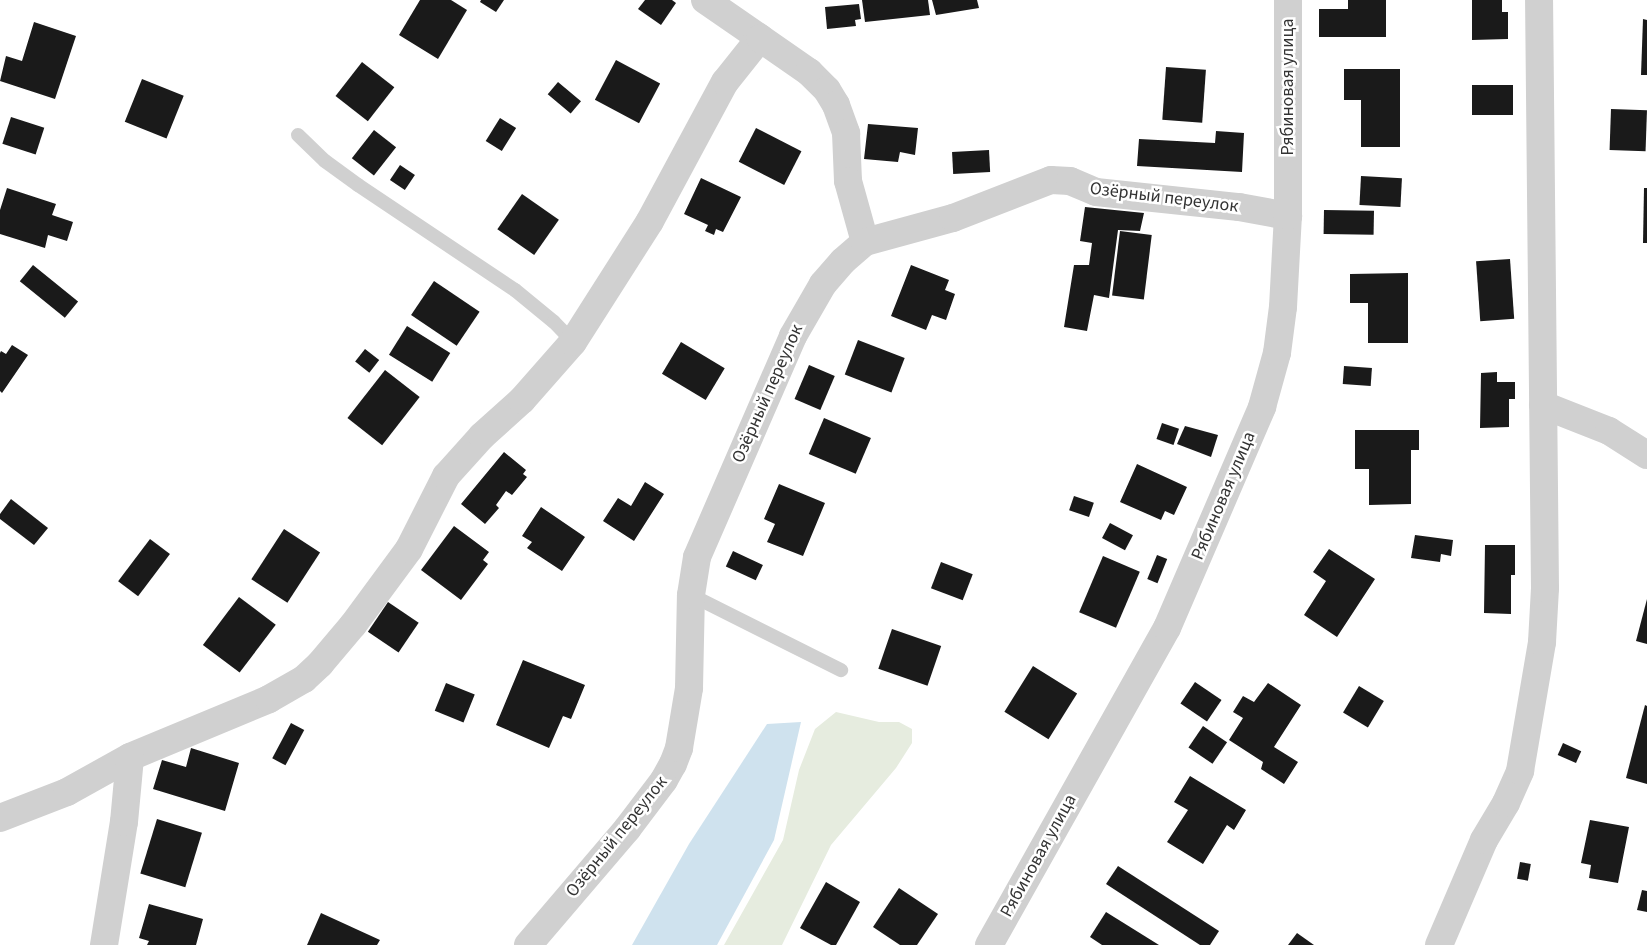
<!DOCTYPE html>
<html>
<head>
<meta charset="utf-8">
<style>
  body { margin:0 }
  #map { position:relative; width:1647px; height:945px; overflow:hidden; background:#fff; font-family:"Source Sans 3",sans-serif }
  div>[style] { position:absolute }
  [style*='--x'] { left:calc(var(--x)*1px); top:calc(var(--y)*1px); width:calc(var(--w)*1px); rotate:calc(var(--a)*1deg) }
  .green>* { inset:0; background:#e6ecdf }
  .water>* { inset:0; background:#cfe2ee }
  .building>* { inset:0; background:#1a1a1a; transform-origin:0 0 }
  .service>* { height:14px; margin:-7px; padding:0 7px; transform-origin:7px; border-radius:7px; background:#d0d0d0 }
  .minor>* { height:28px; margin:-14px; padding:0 14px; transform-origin:14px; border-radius:14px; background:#d0d0d0 }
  span { translate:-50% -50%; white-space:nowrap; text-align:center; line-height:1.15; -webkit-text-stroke:5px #fff; paint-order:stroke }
  .street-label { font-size:18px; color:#333 }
</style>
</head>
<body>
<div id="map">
  <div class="green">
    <i style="clip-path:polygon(836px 712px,879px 722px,899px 722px,912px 729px,912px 743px,896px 768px,831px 845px,782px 945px,724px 945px,783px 840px,799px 770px,815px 729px)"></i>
  </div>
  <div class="water">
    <i style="clip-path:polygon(801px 722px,774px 840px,717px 945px,632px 945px,689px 844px,767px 724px)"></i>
  </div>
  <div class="building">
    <i style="clip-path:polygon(420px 0,451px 0,467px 10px,438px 59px,399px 35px)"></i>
    <i style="clip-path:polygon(481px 0,504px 0,496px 12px,480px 2px)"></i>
    <i style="clip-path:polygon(645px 0,672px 0,676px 3px,661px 25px,638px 9px)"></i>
    <i style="clip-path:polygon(862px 0,928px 0,930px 15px,865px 22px)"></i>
    <i style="clip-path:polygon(932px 0,977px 0,979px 8px,936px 15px)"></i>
    <i style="clip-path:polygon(1348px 0,1386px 0,1386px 37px,1319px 37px,1319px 9px,1348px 9px)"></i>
    <i style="clip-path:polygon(1472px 0,1502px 0,1502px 12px,1508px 12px,1508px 39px,1472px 40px)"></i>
    <i style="clip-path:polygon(859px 4px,861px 19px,855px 20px,856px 26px,827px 29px,825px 7px)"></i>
    <i style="clip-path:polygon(1643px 19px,1647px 20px,1647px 75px,1641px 75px)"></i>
    <i style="clip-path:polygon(34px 22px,76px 36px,55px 99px,0 81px,6px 56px,22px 61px)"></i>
    <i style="left:616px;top:60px;width:50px;height:45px;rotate:28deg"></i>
    <i style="left:362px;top:62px;width:41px;height:43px;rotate:38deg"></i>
    <i style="left:1166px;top:67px;width:40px;height:53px;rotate:4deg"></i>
    <i style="clip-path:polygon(1344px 69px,1400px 69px,1400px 147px,1361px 147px,1361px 100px,1344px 100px)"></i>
    <i style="left:142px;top:79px;width:45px;height:46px;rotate:22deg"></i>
    <i style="left:558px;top:82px;width:30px;height:16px;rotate:40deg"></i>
    <i style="left:1472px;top:85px;width:41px;height:30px"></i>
    <i style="left:1611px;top:109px;width:36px;height:41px;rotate:2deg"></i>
    <i style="left:11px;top:117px;width:35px;height:28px;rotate:18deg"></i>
    <i style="left:500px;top:118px;width:19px;height:27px;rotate:32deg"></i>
    <i style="clip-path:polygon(868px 124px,918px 128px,915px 155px,900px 152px,898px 162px,864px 159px)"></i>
    <i style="left:756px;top:128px;width:51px;height:38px;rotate:27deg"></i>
    <i style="left:374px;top:130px;width:28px;height:36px;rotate:38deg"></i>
    <i style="clip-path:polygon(1216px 131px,1244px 133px,1242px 172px,1137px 166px,1139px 139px,1215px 143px)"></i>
    <i style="left:989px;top:150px;width:22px;height:37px;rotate:87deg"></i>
    <i style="left:400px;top:165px;width:18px;height:18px;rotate:34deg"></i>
    <i style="left:1361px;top:176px;width:41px;height:29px;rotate:3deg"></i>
    <i style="clip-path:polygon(701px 178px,741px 197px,723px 232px,716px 229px,714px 235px,705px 231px,708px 225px,684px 214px)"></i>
    <i style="clip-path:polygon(7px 188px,56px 204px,52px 215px,73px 222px,67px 241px,48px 235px,45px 248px,0 234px,0 210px)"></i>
    <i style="clip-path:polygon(1644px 188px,1647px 188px,1647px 243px,1643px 243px)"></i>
    <i style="left:522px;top:194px;width:45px;height:43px;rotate:35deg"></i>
    <i style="clip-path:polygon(1085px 207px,1144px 213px,1140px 231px,1118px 230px,1109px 298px,1094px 295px,1087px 331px,1064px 327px,1074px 265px,1089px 265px,1092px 243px,1080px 241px)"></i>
    <i style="left:1324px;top:210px;width:50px;height:24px;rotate:1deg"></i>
    <i style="left:1120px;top:231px;width:32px;height:65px;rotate:7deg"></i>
    <i style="left:1510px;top:259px;width:60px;height:34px;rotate:86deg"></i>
    <i style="left:33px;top:265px;width:58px;height:21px;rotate:39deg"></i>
    <i style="clip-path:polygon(911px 265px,949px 280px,945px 290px,955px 294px,946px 320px,932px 315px,926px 330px,891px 316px)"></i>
    <i style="clip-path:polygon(1408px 273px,1408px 343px,1368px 343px,1368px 303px,1350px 303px,1350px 274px)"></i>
    <i style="left:434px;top:281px;width:55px;height:41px;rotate:34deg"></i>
    <i style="left:407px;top:326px;width:51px;height:34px;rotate:32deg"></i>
    <i style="left:858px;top:340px;width:50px;height:37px;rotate:21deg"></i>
    <i style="left:681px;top:342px;width:51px;height:37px;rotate:31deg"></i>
    <i style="clip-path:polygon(12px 345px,28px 355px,2px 393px,0 391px,0 353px,1px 351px,6px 354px)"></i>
    <i style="left:365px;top:349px;width:18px;height:16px;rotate:38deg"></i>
    <i style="left:809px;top:365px;width:28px;height:37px;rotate:23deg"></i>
    <i style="left:1344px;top:366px;width:28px;height:18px;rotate:4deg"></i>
    <i style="left:385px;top:370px;width:44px;height:61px;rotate:38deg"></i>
    <i style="clip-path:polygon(1497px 372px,1497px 382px,1515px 382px,1515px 399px,1509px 399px,1509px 427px,1480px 428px,1481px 373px)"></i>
    <i style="left:824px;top:418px;width:51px;height:39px;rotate:23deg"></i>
    <i style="left:1162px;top:423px;width:18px;height:17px;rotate:19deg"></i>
    <i style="clip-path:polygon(1185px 426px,1218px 435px,1211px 457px,1177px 444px)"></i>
    <i style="clip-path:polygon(1355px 430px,1419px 430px,1419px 450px,1411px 450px,1411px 504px,1369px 505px,1369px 469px,1355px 469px)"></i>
    <i style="clip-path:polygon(504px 452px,526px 470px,523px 474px,527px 477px,512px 495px,506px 491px,496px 505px,499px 508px,485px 524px,461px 504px)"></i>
    <i style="clip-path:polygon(1137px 464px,1187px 487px,1174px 515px,1165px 511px,1161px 520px,1120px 502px)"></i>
    <i style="clip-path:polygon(645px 482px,664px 494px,634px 541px,603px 521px,618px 498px,631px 506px)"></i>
    <i style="clip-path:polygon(779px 484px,825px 503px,803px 556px,767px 542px,775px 524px,764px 519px)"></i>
    <i style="left:1074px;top:496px;width:21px;height:15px;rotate:19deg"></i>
    <i style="clip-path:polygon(11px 499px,48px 528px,34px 545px,0 519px,0 514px)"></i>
    <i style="clip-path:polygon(541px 507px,585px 537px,562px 571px,527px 548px,532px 542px,522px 536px)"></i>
    <i style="left:1110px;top:523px;width:26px;height:17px;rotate:28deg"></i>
    <i style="clip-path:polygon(454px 526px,489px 552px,483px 560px,488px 564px,461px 600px,421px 570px)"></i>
    <i style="left:284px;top:529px;width:43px;height:60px;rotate:33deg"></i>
    <i style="clip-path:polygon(1415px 535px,1453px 540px,1451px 556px,1441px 554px,1440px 562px,1411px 558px)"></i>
    <i style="left:150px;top:539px;width:25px;height:53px;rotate:37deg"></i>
    <i style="clip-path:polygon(1485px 545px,1515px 545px,1515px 575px,1511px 575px,1511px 614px,1484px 613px)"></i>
    <i style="clip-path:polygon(1329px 549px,1375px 579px,1337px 637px,1304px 615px,1326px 581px,1313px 572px)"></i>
    <i style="left:733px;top:551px;width:33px;height:17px;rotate:25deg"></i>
    <i style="left:1157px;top:555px;width:11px;height:26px;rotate:22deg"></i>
    <i style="left:1103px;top:556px;width:40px;height:61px;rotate:23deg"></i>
    <i style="left:941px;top:562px;width:34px;height:28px;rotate:21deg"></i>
    <i style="left:239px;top:597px;width:46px;height:60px;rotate:37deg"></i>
    <i style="clip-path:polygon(1647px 599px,1647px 644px,1636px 641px)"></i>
    <i style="left:388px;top:602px;width:37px;height:36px;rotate:34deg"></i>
    <i style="left:892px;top:629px;width:52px;height:42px;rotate:19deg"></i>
    <i style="clip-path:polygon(523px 660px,585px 685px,571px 719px,563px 716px,549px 748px,496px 725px)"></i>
    <i style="left:1033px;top:666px;width:52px;height:54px;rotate:32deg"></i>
    <i style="left:1195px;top:682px;width:32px;height:26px;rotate:34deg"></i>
    <i style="left:446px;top:683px;width:31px;height:30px;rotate:22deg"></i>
    <i style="clip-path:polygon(1268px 683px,1301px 705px,1274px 747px,1298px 762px,1284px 784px,1261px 769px,1263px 762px,1229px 740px,1243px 718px,1233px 712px,1243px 696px,1254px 702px)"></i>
    <i style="left:1359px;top:686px;width:29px;height:31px;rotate:31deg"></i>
    <i style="clip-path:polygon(1645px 705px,1647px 706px,1647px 784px,1626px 778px)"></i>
    <i style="left:291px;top:723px;width:15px;height:40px;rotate:28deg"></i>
    <i style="left:1203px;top:726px;width:29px;height:26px;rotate:34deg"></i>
    <i style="left:1563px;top:743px;width:20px;height:13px;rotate:24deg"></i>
    <i style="clip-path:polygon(191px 748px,239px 763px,225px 811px,153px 789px,162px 760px,186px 767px)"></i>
    <i style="clip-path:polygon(1190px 776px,1246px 810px,1234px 830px,1227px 825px,1203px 864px,1167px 842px,1188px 810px,1174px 802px)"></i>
    <i style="left:157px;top:819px;width:47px;height:57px;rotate:17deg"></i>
    <i style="clip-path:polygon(1590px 820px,1629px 827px,1618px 883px,1589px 878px,1591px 865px,1581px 863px)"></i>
    <i style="left:1520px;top:862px;width:11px;height:17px;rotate:10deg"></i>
    <i style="clip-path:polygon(1118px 866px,1219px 931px,1210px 945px,1200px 945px,1106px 884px)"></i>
    <i style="clip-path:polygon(826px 882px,860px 902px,836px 945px,831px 945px,800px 928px)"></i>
    <i style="clip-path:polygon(899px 888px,938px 914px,917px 945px,900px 945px,873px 927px)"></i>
    <i style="clip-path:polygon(1642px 890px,1647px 891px,1647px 912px,1637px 910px)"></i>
    <i style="clip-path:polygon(149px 904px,203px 919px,196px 945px,147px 945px,149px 941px,139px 938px)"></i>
    <i style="clip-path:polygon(1106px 912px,1159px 945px,1102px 945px,1090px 937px)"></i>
    <i style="clip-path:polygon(321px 913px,380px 940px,377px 945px,307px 945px)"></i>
    <i style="clip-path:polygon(1297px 933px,1314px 945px,1288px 945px)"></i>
  </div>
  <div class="service">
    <i style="--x:298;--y:135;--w:37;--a:44"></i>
    <i style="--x:325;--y:161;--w:41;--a:36"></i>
    <i style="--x:358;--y:185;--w:189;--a:33.8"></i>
    <i style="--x:515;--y:290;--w:50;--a:39.4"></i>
    <i style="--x:554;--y:322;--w:28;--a:46"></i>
    <i style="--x:691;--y:595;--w:168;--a:26.6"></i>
  </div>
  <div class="minor">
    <i style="--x:705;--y:0;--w:67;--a:34.6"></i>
    <i style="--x:1543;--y:405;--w:71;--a:21.5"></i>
    <i style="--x:1609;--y:431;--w:45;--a:32.3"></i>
    <i style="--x:0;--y:818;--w:72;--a:-21.2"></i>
    <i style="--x:67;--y:792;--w:72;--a:-29.1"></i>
    <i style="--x:130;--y:757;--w:151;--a:-22.6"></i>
    <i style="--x:269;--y:699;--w:40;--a:-29.7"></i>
    <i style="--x:304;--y:679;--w:22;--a:-43"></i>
    <i style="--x:320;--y:664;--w:51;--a:-49.8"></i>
    <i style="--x:353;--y:625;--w:94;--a:-53.6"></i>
    <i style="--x:409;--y:549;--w:82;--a:-63.1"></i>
    <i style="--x:446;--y:476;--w:54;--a:-48"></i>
    <i style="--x:482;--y:436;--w:54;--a:-42"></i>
    <i style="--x:522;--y:400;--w:77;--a:-48.7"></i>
    <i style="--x:573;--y:342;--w:143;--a:-57.5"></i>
    <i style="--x:650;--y:221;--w:158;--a:-61.7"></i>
    <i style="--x:725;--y:82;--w:56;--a:-51.5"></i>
    <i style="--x:760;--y:38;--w:60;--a:34.8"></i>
    <i style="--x:809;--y:72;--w:25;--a:45"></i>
    <i style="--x:827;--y:90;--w:17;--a:59"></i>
    <i style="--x:836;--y:105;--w:30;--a:70"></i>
    <i style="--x:846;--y:133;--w:48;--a:87.6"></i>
    <i style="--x:848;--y:181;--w:63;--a:74.4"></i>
    <i style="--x:104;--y:945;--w:125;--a:-80.8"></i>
    <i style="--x:124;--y:822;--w:65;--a:-84.7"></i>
    <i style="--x:528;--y:945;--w:153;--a:-49.5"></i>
    <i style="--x:627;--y:829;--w:61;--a:-52.9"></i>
    <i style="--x:664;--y:780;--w:18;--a:-61"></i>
    <i style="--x:673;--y:764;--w:17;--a:-69"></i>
    <i style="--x:679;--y:748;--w:61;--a:-80.5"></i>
    <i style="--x:689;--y:688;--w:93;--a:-88.8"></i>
    <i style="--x:691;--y:595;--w:38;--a:-81"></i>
    <i style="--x:697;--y:557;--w:241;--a:-66.5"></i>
    <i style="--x:793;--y:336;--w:60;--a:-60"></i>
    <i style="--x:823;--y:284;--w:30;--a:-49"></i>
    <i style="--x:843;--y:261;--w:29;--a:-41"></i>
    <i style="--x:865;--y:242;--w:91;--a:-15.3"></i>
    <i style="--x:953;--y:218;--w:105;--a:-21.2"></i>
    <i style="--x:1051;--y:180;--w:19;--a:3"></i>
    <i style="--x:1070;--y:181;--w:28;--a:23"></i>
    <i style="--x:1096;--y:192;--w:144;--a:6"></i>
    <i style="--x:1239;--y:207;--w:50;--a:10.4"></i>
    <i style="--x:989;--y:945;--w:364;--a:-60.7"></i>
    <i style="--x:1167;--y:628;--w:241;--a:-66.7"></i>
    <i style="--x:1262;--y:407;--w:56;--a:-74.5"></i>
    <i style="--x:1277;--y:353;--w:46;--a:-82.6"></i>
    <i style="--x:1283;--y:307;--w:91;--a:-86.9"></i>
    <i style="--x:1288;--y:216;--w:216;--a:-90"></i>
    <i style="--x:1439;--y:945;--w:114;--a:-66.8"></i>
    <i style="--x:1484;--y:840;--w:43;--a:-59.3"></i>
    <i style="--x:1506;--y:803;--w:35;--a:-66"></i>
    <i style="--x:1520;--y:771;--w:131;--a:-80.3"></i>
    <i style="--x:1542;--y:642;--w:54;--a:-86.8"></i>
    <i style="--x:1545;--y:588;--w:588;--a:-90.58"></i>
  </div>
  <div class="street-label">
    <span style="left:1288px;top:87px;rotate:-90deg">Рябиновая улица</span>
    <span style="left:1164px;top:198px;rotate:7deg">Озёрный переулок</span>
    <span style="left:768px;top:394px;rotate:-66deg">Озёрный переулок</span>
    <span style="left:1224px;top:496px;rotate:-67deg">Рябиновая улица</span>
    <span style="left:617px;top:837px;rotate:-51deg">Озёрный переулок</span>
    <span style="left:1039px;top:856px;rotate:-61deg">Рябиновая улица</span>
  </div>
</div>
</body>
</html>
